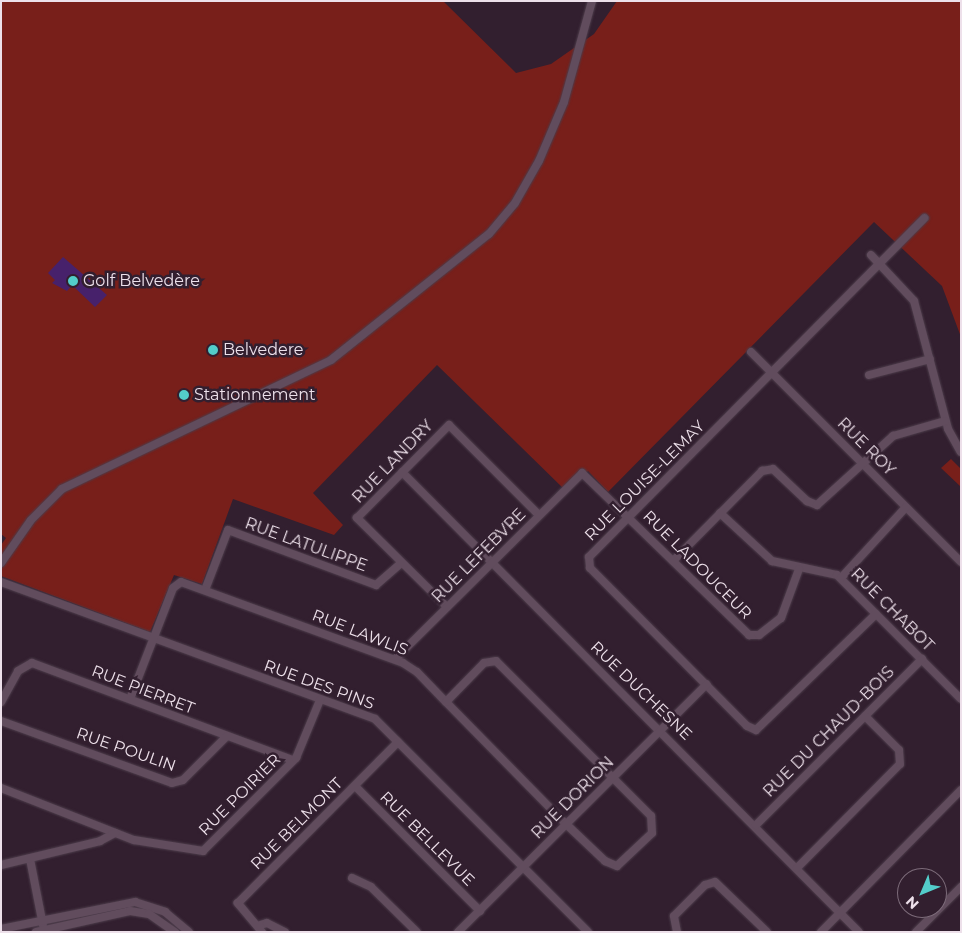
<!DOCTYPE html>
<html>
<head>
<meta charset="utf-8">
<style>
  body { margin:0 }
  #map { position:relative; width:962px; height:933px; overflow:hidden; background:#321f2f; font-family:Montserrat,sans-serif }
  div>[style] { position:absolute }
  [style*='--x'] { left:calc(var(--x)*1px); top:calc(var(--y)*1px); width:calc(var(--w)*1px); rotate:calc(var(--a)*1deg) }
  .green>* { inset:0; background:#781f1a }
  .building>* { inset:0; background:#47216b }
  .roads { filter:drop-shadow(0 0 1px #4c3c4a) drop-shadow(0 0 1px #4c3c4a) }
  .minor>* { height:8px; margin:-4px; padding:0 4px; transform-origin:4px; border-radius:4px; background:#614c5d }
  .dots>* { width:14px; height:14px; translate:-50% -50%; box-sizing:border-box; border:2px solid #321f2f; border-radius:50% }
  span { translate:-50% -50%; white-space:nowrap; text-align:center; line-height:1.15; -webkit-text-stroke:5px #321f2f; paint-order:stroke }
  .poi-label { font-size:16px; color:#ede0ea }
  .left { translate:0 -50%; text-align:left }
  .street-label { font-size:16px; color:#ede0ea }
  .frame { position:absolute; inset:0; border:2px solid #ede0ea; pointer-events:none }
  .north { position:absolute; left:897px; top:868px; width:50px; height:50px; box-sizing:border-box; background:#321f2f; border:1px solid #7d6c7a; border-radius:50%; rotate:225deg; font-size:14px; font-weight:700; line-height:20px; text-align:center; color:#ede0ea }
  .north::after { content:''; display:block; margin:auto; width:18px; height:22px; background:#53cdca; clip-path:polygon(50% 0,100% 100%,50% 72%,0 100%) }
</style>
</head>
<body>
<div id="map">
  <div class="green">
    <i style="clip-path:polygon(1px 1px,443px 1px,516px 73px,551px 64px,594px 34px,617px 1px,961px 1px,961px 337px,942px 286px,874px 222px,608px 492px,588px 471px,567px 492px,437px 365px,313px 493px,343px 525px,334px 535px,233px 499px,202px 584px,174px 575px,150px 632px,1px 576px,1px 545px,6px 538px,1px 534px)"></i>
    <i style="clip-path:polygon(951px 459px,961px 469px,961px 487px,941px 468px)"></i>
  </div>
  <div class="building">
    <i style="clip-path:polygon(63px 257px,107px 295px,95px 307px,72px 285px,67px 291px,52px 283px,55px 280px,48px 273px)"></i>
  </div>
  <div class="roads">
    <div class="minor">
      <i style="--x:871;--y:255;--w:63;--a:46.9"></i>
      <i style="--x:914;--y:301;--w:132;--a:75.1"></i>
      <i style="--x:948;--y:429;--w:26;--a:61"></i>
      <i style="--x:751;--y:352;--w:297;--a:45"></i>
      <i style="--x:869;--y:375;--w:63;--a:-14.7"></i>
      <i style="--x:402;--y:472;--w:648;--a:45.19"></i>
      <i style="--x:720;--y:513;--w:71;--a:42.7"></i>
      <i style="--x:772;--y:561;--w:66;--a:12.2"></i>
      <i style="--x:837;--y:575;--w:175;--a:45"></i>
      <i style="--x:673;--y:561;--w:127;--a:-45.3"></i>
      <i style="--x:762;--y:471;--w:11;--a:-10"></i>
      <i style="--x:773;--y:469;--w:47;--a:43.3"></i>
      <i style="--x:807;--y:501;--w:11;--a:22"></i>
      <i style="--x:817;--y:505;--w:103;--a:-42.2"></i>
      <i style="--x:893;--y:436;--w:54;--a:-16.1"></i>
      <i style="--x:1;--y:563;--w:52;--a:-55.1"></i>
      <i style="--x:31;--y:520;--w:44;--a:-45"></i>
      <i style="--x:62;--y:489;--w:298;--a:-25.6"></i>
      <i style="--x:331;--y:360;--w:202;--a:-38.6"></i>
      <i style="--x:489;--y:234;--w:40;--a:-50"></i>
      <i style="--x:515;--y:203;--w:48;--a:-60.3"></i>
      <i style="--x:539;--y:161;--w:64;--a:-67"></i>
      <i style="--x:564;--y:102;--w:105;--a:-74.5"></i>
      <i style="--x:841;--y:578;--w:96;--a:-47.5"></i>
      <i style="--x:1;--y:582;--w:398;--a:20.1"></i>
      <i style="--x:375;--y:719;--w:301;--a:45"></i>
      <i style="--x:205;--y:590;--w:64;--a:-69"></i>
      <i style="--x:228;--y:530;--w:158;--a:20.4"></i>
      <i style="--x:376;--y:585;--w:33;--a:-41"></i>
      <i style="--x:447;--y:607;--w:127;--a:-135.3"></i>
      <i style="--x:357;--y:518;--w:131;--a:-45.3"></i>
      <i style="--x:449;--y:425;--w:127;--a:45"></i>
      <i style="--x:876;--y:614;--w:167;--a:136"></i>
      <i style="--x:756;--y:730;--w:10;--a:-156"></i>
      <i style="--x:747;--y:726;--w:223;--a:-134.8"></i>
      <i style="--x:590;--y:568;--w:11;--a:-95"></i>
      <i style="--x:589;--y:557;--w:477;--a:-45.3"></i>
      <i style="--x:395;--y:659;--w:264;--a:-44.8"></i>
      <i style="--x:582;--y:473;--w:233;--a:44.1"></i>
      <i style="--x:749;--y:635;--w:10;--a:0"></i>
      <i style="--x:759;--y:635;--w:28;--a:-38"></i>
      <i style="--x:781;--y:618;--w:52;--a:-69.8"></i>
      <i style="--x:130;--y:699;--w:119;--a:-68.8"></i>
      <i style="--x:173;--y:588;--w:10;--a:-37"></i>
      <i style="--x:181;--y:582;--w:236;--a:20"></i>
      <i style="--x:403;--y:663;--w:17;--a:33"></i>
      <i style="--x:417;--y:672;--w:42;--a:46"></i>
      <i style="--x:446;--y:702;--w:171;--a:45.5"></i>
      <i style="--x:566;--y:824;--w:54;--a:43.5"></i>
      <i style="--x:605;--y:861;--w:13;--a:23"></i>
      <i style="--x:617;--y:866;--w:48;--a:-43.3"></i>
      <i style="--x:652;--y:833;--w:17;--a:-93"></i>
      <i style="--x:651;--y:816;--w:219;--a:-135"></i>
      <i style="--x:496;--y:661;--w:12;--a:171"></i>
      <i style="--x:484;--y:663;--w:54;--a:134.3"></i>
      <i style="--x:1;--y:702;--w:35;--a:-61"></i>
      <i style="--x:18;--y:671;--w:16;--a:-30"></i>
      <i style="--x:32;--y:663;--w:278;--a:20.4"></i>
      <i style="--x:1;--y:721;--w:182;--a:19.9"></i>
      <i style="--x:172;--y:783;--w:11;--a:-15"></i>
      <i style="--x:183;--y:780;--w:62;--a:-45"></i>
      <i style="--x:355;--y:786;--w:177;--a:45"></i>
      <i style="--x:1;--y:788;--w:143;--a:21.4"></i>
      <i style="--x:134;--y:840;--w:70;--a:9.1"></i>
      <i style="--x:203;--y:851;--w:132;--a:-45"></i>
      <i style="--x:296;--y:758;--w:63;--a:-67.5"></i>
      <i style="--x:756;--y:825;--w:235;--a:-45"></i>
      <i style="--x:30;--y:859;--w:67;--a:78.9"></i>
      <i style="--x:1;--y:865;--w:102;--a:-13.6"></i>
      <i style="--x:100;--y:841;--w:17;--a:-28"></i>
      <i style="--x:797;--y:868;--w:146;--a:-45.3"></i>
      <i style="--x:900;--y:764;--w:14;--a:-94"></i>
      <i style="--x:899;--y:750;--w:48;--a:-135"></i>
      <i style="--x:352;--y:878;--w:21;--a:25"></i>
      <i style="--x:371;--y:887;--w:64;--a:44.4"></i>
      <i style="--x:260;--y:925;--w:7;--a:-16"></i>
      <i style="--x:267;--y:923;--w:20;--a:27"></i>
      <i style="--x:1;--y:929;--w:137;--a:-11.4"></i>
      <i style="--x:135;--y:902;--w:32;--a:18"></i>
      <i style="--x:165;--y:912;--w:31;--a:40"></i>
      <i style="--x:36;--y:932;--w:96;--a:-12.6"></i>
      <i style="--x:130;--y:911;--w:19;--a:9"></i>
      <i style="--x:149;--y:914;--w:32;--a:35"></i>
      <i style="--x:262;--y:932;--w:38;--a:-130"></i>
      <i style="--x:238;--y:903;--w:227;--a:-45.2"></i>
      <i style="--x:458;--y:932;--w:351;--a:-44.9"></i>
      <i style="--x:677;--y:932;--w:16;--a:-101"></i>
      <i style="--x:674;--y:916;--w:44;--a:-45"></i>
      <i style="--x:705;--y:885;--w:10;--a:-17"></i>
      <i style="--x:715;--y:882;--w:72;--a:43.9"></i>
      <i style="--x:821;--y:932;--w:199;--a:-45.4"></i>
      <i style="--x:916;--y:932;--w:64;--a:-45"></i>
    </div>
  </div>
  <div class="dots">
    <i style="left:73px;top:281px;background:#53cdca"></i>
    <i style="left:213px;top:350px;background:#53cdca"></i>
    <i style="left:184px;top:395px;background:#53cdca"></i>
  </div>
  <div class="poi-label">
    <span class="left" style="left:83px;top:281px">Golf Belvedère</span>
    <span class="left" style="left:223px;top:350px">Belvedere</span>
    <span class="left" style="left:194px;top:395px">Stationnement</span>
  </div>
  <div class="street-label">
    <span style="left:866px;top:447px;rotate:45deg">RUE ROY</span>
    <span style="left:393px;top:462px;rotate:-46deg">RUE LANDRY</span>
    <span style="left:645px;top:481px;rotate:-45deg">RUE LOUISE-LEMAY</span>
    <span style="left:306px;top:545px;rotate:20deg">RUE LATULIPPE</span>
    <span style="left:479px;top:556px;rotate:-45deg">RUE LEFEBVRE</span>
    <span style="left:697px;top:565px;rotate:45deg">RUE LADOUCEUR</span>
    <span style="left:892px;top:610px;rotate:45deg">RUE CHABOT</span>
    <span style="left:360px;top:633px;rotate:21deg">RUE LAWLIS</span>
    <span style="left:319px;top:685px;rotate:20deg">RUE DES PINS</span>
    <span style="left:143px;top:690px;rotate:21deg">RUE PIERRET</span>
    <span style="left:641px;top:691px;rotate:44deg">RUE DUCHESNE</span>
    <span style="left:829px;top:732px;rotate:-45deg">RUE DU CHAUD-BOIS</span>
    <span style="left:126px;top:750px;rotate:19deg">RUE POULIN</span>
    <span style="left:240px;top:795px;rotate:-45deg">RUE POIRIER</span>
    <span style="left:573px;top:798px;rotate:-45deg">RUE DORION</span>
    <span style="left:297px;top:824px;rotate:-45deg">RUE BELMONT</span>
    <span style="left:427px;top:839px;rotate:45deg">RUE BELLEVUE</span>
  </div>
  <div class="frame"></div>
  <div class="north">N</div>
</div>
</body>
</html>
